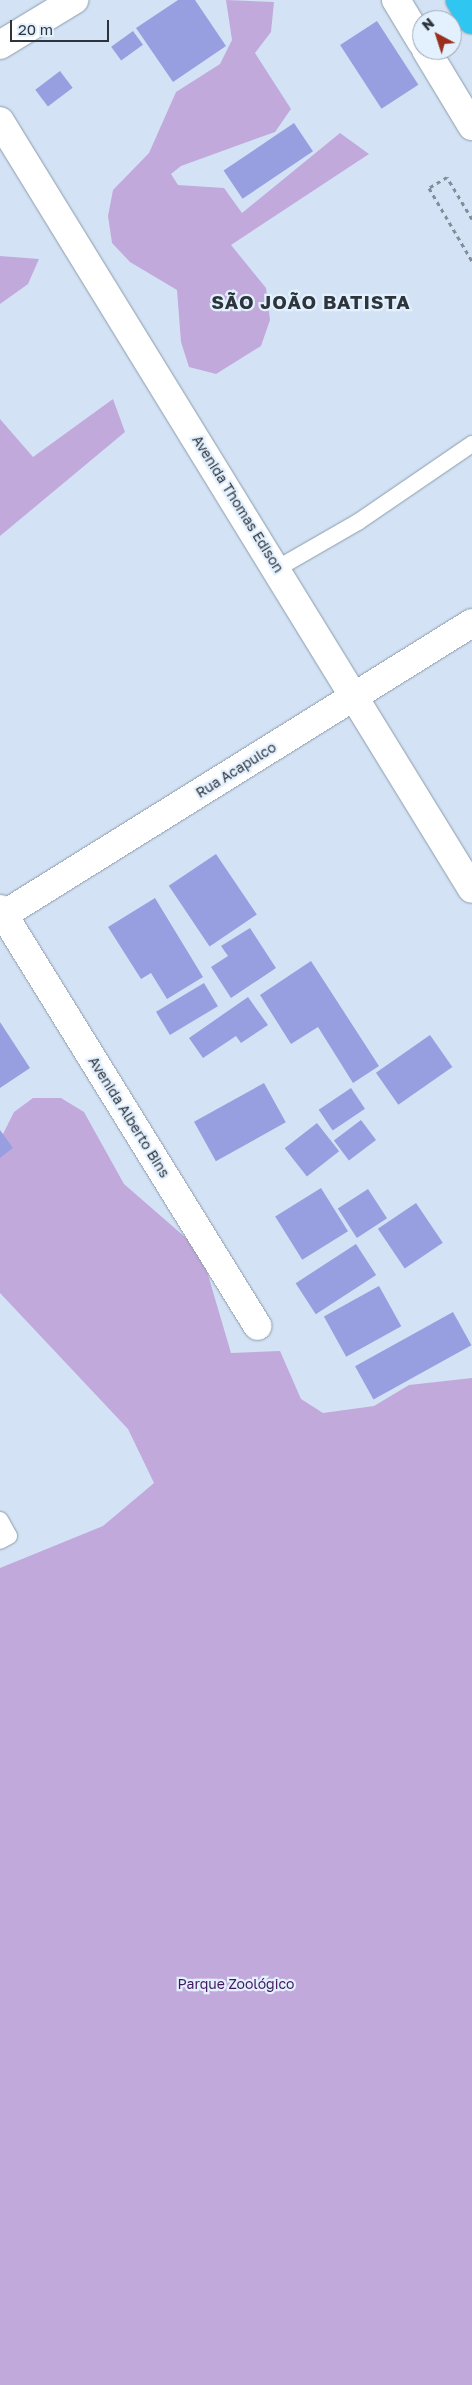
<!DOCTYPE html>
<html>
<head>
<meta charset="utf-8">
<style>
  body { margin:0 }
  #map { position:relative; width:472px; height:2385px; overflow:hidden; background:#d3e3f5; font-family:"Golos Text",sans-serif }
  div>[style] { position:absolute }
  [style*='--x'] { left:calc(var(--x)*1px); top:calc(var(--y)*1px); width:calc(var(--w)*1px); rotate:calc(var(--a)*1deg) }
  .green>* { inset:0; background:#c2a9db }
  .building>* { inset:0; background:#989fe0; transform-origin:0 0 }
  .path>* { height:3px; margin-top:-1.5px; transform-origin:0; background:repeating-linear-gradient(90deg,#828d9a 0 4px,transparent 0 8px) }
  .roads { filter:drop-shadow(0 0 1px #8c9cac) drop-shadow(0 0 1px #8c9cac) }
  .lane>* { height:16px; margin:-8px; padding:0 8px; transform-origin:8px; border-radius:8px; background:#fff }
  .street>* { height:28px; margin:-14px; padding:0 14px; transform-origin:14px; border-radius:14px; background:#fff }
  .secondary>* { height:28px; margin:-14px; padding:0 14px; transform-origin:14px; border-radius:14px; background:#fff }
  .highway>* { height:28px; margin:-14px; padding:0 14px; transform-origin:14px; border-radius:14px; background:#2fc7f1 }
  span { translate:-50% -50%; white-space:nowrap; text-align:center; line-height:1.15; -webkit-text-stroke:4.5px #e3f0fe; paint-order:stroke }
  .street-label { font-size:14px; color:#2e343b }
  .park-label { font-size:14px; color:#421760 }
  .district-label { font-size:19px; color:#2e343b; font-weight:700; letter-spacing:1px }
  .north { position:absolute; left:412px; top:10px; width:50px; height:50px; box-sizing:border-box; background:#e3f0fe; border:1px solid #9ba5b0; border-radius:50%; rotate:320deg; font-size:14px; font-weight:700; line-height:20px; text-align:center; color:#2e343b }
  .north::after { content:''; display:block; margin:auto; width:18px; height:22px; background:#992f1c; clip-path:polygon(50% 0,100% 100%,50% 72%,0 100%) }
  .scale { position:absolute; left:10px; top:20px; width:99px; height:22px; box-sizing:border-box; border:2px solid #2e343b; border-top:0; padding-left:6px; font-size:15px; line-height:18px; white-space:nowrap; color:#2e343b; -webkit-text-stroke:4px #e3f0fe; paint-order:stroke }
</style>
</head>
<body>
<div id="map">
  <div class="green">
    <i style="clip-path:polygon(226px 0,274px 2px,271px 32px,255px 53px,291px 109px,275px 132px,181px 166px,171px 174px,178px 185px,224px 188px,242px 213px,340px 133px,369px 154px,231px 245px,266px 288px,270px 320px,261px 346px,216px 374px,189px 367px,181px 342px,177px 290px,130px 262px,112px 243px,108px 216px,113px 190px,149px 153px,176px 92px,220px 64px,232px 40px)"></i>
    <i style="clip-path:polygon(0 256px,39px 259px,28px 284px,0 304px)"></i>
    <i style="clip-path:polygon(113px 399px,125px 432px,0 536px,0 419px,33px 457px)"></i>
    <i style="clip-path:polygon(33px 1098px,61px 1098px,84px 1112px,124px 1184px,201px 1251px,231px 1353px,280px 1351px,301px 1399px,323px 1413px,374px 1406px,409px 1385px,472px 1378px,472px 2385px,0 2385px,0 1568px,103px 1526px,154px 1483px,128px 1429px,0 1293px,0 1140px,14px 1112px)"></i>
  </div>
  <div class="building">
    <i style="clip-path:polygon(178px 0,195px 0,226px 46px,173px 82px,136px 28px)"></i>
    <i style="left:377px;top:21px;width:76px;height:44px;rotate:57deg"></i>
    <i style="left:133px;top:31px;width:17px;height:27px;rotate:54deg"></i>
    <i style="left:60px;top:71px;width:21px;height:31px;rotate:53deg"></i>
    <i style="left:294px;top:123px;width:34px;height:85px;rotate:56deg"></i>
    <i style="left:216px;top:854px;width:73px;height:57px;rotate:56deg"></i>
    <i style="clip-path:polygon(155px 898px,203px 977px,167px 999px,151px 973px,141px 979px,108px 927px)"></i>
    <i style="clip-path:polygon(250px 928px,276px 968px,231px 998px,211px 967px,228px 956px,221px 946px)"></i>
    <i style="clip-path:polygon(311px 961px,379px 1066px,353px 1083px,318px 1027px,291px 1044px,260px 995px)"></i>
    <i style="left:204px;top:983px;width:27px;height:56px;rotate:59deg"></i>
    <i style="clip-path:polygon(248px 997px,268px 1025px,241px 1043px,236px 1036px,203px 1058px,189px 1038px)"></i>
    <i style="clip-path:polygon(0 1022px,30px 1068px,0 1088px)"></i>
    <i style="left:430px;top:1035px;width:39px;height:66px;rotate:55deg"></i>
    <i style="left:264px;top:1083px;width:45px;height:80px;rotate:61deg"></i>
    <i style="left:351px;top:1088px;width:25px;height:39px;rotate:56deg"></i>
    <i style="left:361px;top:1120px;width:25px;height:34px;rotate:53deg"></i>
    <i style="left:317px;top:1123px;width:36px;height:41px;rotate:52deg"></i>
    <i style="clip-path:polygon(0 1130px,13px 1148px,0 1158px)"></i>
    <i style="left:321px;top:1188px;width:51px;height:54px;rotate:58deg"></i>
    <i style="left:368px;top:1189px;width:35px;height:36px;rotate:57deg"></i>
    <i style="left:416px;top:1203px;width:48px;height:46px;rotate:56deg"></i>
    <i style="left:356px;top:1244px;width:37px;height:72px;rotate:57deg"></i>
    <i style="left:379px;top:1286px;width:46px;height:63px;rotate:61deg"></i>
    <i style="left:453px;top:1312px;width:38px;height:112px;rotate:61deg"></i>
  </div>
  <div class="path">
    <i style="--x:472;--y:219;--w:49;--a:-120.8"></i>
    <i style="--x:447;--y:177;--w:21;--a:149"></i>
    <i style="--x:429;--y:188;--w:85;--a:59.5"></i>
  </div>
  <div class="roads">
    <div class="lane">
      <i style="--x:278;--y:568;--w:92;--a:-29.9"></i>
      <i style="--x:358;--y:522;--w:138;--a:-34.4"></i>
      <i style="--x:0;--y:1520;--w:18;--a:61"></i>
      <i style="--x:9;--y:1536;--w:10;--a:151"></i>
    </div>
    <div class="street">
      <i style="--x:0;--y:45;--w:87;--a:-31.3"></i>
      <i style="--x:0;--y:121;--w:901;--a:58.43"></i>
      <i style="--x:0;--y:909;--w:490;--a:58.3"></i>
      <i style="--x:0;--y:917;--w:556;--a:-31.92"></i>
    </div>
    <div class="secondary">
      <i style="--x:396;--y:0;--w:50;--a:58.8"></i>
      <i style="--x:426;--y:50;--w:89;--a:58.8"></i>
    </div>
    <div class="highway">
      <i style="--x:460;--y:0;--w:23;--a:59"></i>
    </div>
  </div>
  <div class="street-label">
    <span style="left:238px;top:504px;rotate:58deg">Avenida Thomas Edison</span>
    <span style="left:236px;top:770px;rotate:-32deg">Rua Acapulco</span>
    <span style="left:129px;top:1117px;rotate:58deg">Avenida Alberto Bins</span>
  </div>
  <div class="park-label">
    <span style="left:236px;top:1984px">Parque Zoológico</span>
  </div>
  <div class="district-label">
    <span style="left:311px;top:302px">SÃO JOÃO BATISTA</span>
  </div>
  <div class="north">N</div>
  <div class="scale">20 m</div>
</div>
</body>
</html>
